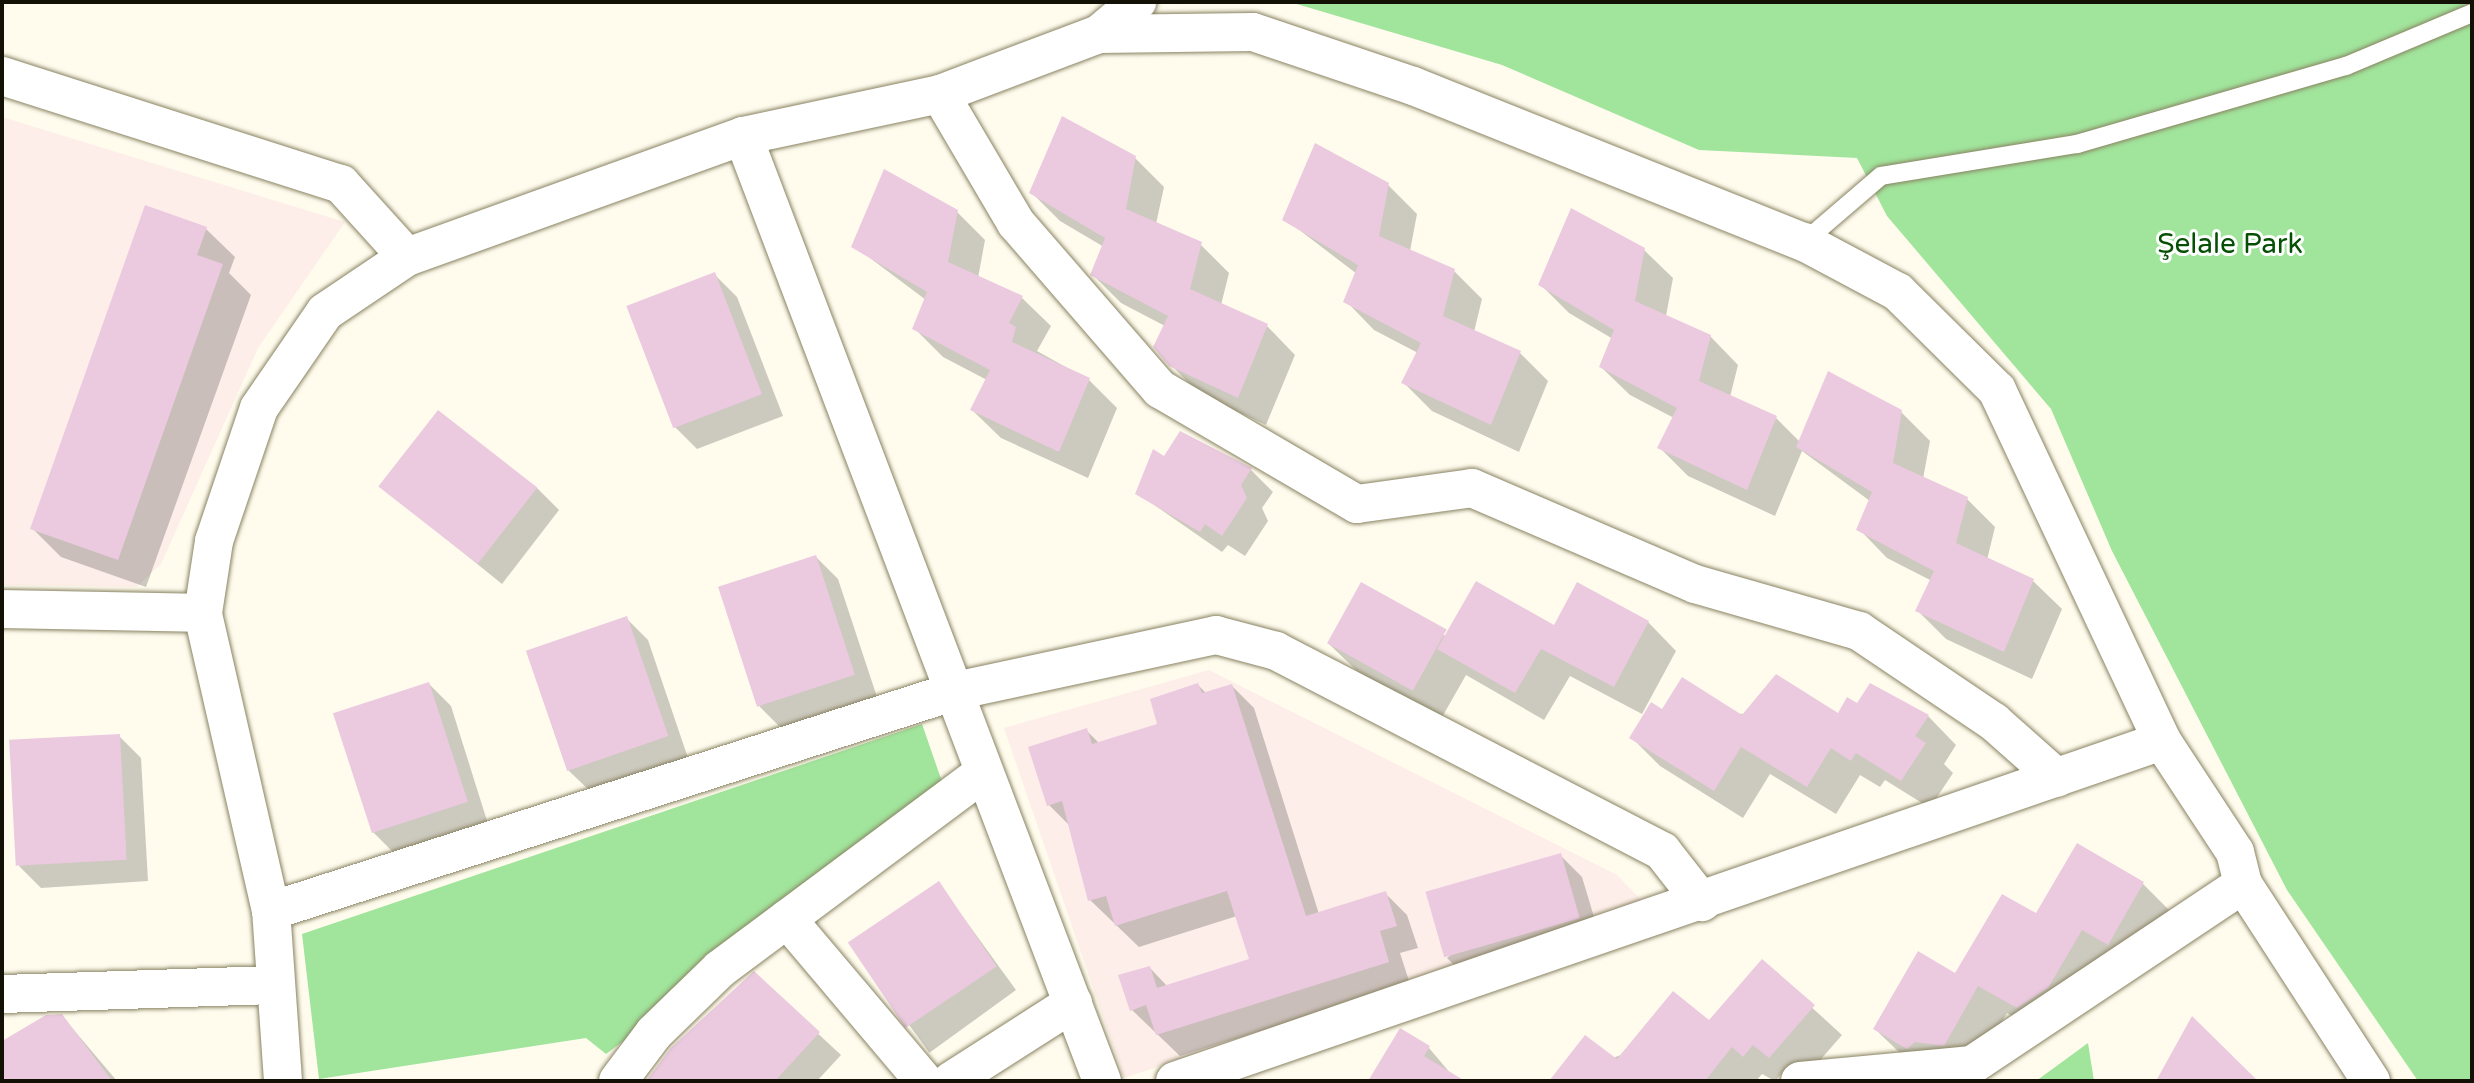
<!DOCTYPE html>
<html>
<head>
<meta charset="utf-8">
<style>
  body { margin:0 }
  #map { position:relative; width:2474px; height:1083px; overflow:hidden; background:#fffcee; font-family:"Varela Round",sans-serif }
  div>[style] { position:absolute }
  [style*='--x'] { left:calc(var(--x)*1px); top:calc(var(--y)*1px); width:calc(var(--w)*1px); rotate:calc(var(--a)*1deg) }
  .education>* { inset:0; background:#fdeee9 }
  .green>* { inset:0; background:#a1e49c }
  .shadow>* { inset:0; background:#0003; transform-origin:0 0 }
  .building>* { inset:0; background:#ebcae0; transform-origin:0 0 }
  .roads { filter:drop-shadow(0 0 2px #898362) drop-shadow(0 0 2px #898362) }
  .service>* { height:18px; margin:-9px; padding:0 9px; transform-origin:9px; border-radius:9px; background:#fff }
  .minor>* { height:38px; margin:-19px; padding:0 19px; transform-origin:19px; border-radius:19px; background:#fff }
  span { translate:-50% -50%; white-space:nowrap; text-align:center; line-height:1.15; -webkit-text-stroke:6px #fff; paint-order:stroke }
  .park-label { font-size:28px; color:#055004 }
  .frame { position:absolute; inset:0; border:4px solid #131105; pointer-events:none }
</style>
</head>
<body>
<div id="map">
  <div class="education">
    <i style="clip-path:polygon(2px 117px,345px 222px,258px 348px,161px 564px,137px 587px,2px 585px)"></i>
    <i style="clip-path:polygon(1209px 670px,1617px 875px,1645px 904px,1124px 1078px,1004px 728px)"></i>
  </div>
  <div class="green">
    <i style="clip-path:polygon(1290px 2px,2472px 2px,2472px 1081px,2418px 1081px,2287px 890px,2112px 551px,2051px 409px,1887px 216px,1857px 158px,1699px 150px,1502px 65px)"></i>
    <i style="clip-path:polygon(922px 724px,948px 799px,606px 1054px,586px 1038px,319px 1079px,302px 934px)"></i>
    <i style="clip-path:polygon(2088px 1043px,2094px 1081px,2036px 1081px)"></i>
  </div>
  <div class="shadow">
    <i style="clip-path:polygon(1135px 158px,1164px 187px,1156px 224px,1200px 244px,1229px 273px,1221px 305px,1267px 326px,1295px 355px,1266px 425px,1200px 394px,1171px 365px,1165px 326px,1121px 303px,1092px 274px,1104px 247px,1060px 221px,1031px 192px)"></i>
    <i style="clip-path:polygon(1388px 185px,1417px 214px,1410px 251px,1454px 271px,1482px 299px,1474px 332px,1520px 353px,1548px 381px,1519px 452px,1432px 411px,1404px 383px,1418px 353px,1374px 330px,1346px 301px,1357px 274px,1285px 219px)"></i>
    <i style="clip-path:polygon(956px 211px,985px 240px,978px 278px,1022px 298px,1051px 326px,1037px 351px,1089px 380px,1117px 408px,1088px 478px,1001px 438px,972px 410px,987px 380px,943px 357px,914px 328px,926px 300px,854px 246px)"></i>
    <i style="clip-path:polygon(206px 229px,235px 257px,229px 273px,251px 295px,146px 587px,61px 557px,32px 528px)"></i>
    <i style="clip-path:polygon(1644px 250px,1673px 278px,1666px 316px,1710px 336px,1738px 365px,1730px 397px,1776px 418px,1800px 442px,1901px 412px,1930px 441px,1923px 479px,1967px 499px,1995px 527px,1987px 560px,2033px 581px,2062px 609px,2032px 679px,1946px 639px,1917px 610px,1932px 581px,1887px 558px,1859px 529px,1870px 501px,1802px 451px,1775px 516px,1688px 476px,1660px 448px,1674px 418px,1630px 395px,1601px 367px,1613px 339px,1569px 313px,1540px 284px)"></i>
    <i style="clip-path:polygon(715px 275px,737px 297px,783px 416px,697px 449px,675px 427px)"></i>
    <i style="clip-path:polygon(1165px 459px,1251px 470px,1273px 492px,1262px 508px,1268px 521px,1245px 556px,1228px 545px,1222px 552px,1137px 493px)"></i>
    <i style="clip-path:polygon(382px 487px,537px 488px,559px 510px,502px 584px)"></i>
    <i style="clip-path:polygon(816px 557px,838px 579px,877px 697px,781px 728px,759px 706px)"></i>
    <i style="clip-path:polygon(626px 618px,648px 640px,688px 758px,591px 792px,568px 770px)"></i>
    <i style="clip-path:polygon(1648px 622px,1676px 651px,1642px 714px,1570px 676px,1544px 720px,1466px 675px,1441px 719px,1357px 671px,1328px 643px)"></i>
    <i style="clip-path:polygon(429px 684px,451px 706px,488px 824px,394px 853px,372px 831px)"></i>
    <i style="clip-path:polygon(1198px 685px,1207px 694px,1232px 686px,1254px 708px,1319px 914px,1385px 893px,1407px 915px,1418px 948px,1400px 953px,1410px 984px,1180px 1056px,1132px 1010px,1150px 968px,1168px 987px,1251px 960px,1237px 916px,1139px 947px,1090px 900px,1071px 827px,1049px 805px,1086px 730px,1100px 744px,1160px 725px)"></i>
    <i style="clip-path:polygon(1858px 706px,1928px 716px,1956px 745px,1944px 764px,1953px 773px,1930px 808px,1885px 780px,1880px 787px,1860px 775px,1836px 814px,1770px 774px,1743px 818px,1660px 766px,1632px 738px,1663px 712px,1838px 716px)"></i>
    <i style="clip-path:polygon(119px 736px,141px 758px,148px 881px,41px 888px,19px 866px)"></i>
    <i style="clip-path:polygon(1560px 855px,1582px 877px,1601px 940px,1469px 980px,1447px 958px)"></i>
    <i style="left:939px;top:884px;width:131px;height:107px;rotate:54deg"></i>
    <i style="clip-path:polygon(2143px 884px,2171px 912px,2047px 1036px,2007px 1013px,1972px 1073px,1904px 1057px,1875px 1029px,2037px 916px)"></i>
    <i style="clip-path:polygon(1762px 962px,1842px 1035px,1802px 1081px,1783px 1072px,1775px 1081px,1762px 1074px,1756px 1081px,1551px 1081px,1709px 1022px)"></i>
    <i style="clip-path:polygon(754px 974px,841px 1055px,817px 1081px,648px 1081px)"></i>
    <i style="clip-path:polygon(62px 1016px,117px 1081px,2px 1081px,2px 1043px)"></i>
    <i style="clip-path:polygon(1429px 1048px,1457px 1081px,1370px 1081px)"></i>
  </div>
  <div class="building">
    <i style="clip-path:polygon(1062px 116px,1136px 156px,1126px 209px,1202px 242px,1190px 289px,1268px 324px,1238px 398px,1169px 366px,1153px 347px,1168px 316px,1090px 275px,1105px 238px,1029px 193px)"></i>
    <i style="clip-path:polygon(1315px 143px,1389px 183px,1379px 236px,1455px 269px,1443px 316px,1521px 351px,1491px 425px,1401px 383px,1421px 343px,1343px 302px,1358px 265px,1282px 220px)"></i>
    <i style="clip-path:polygon(884px 169px,958px 210px,948px 262px,1023px 296px,1009px 323px,1016px 327px,1012px 342px,1090px 378px,1059px 452px,970px 410px,990px 370px,912px 329px,927px 292px,851px 247px)"></i>
    <i style="clip-path:polygon(145px 205px,207px 227px,197px 255px,223px 264px,118px 560px,30px 529px)"></i>
    <i style="clip-path:polygon(1571px 208px,1645px 248px,1635px 301px,1711px 335px,1699px 381px,1777px 416px,1747px 490px,1657px 448px,1677px 408px,1599px 367px,1614px 330px,1538px 285px)"></i>
    <i style="left:715px;top:272px;width:131px;height:95px;rotate:69deg"></i>
    <i style="clip-path:polygon(1828px 371px,1902px 410px,1893px 463px,1968px 497px,1956px 543px,2034px 579px,2004px 652px,1915px 611px,1934px 571px,1856px 530px,1872px 492px,1796px 447px)"></i>
    <i style="left:438px;top:410px;width:126px;height:97px;rotate:38deg"></i>
    <i style="clip-path:polygon(1180px 431px,1252px 468px,1241px 485px,1247px 498px,1222px 536px,1205px 524px,1200px 532px,1135px 494px,1153px 449px,1164px 456px)"></i>
    <i style="left:816px;top:555px;width:126px;height:103px;rotate:72deg"></i>
    <i style="clip-path:polygon(1476px 581px,1554px 625px,1577px 582px,1649px 621px,1614px 687px,1541px 649px,1515px 693px,1437px 649px)"></i>
    <i style="left:1361px;top:582px;width:98px;height:70px;rotate:29deg"></i>
    <i style="left:627px;top:616px;width:127px;height:107px;rotate:71deg"></i>
    <i style="clip-path:polygon(1776px 674px,1838px 713px,1847px 697px,1857px 703px,1870px 683px,1929px 715px,1915px 736px,1926px 743px,1901px 781px,1856px 753px,1851px 761px,1831px 748px,1807px 787px,1741px 747px,1714px 791px,1629px 738px,1651px 702px,1662px 709px,1682px 677px,1742px 715px)"></i>
    <i style="left:429px;top:682px;width:126px;height:101px;rotate:72deg"></i>
    <i style="clip-path:polygon(1198px 683px,1202px 693px,1232px 684px,1306px 916px,1386px 891px,1397px 926px,1380px 931px,1389px 962px,1156px 1035px,1146px 1005px,1130px 1011px,1118px 975px,1150px 966px,1157px 988px,1249px 959px,1227px 891px,1115px 926px,1106px 896px,1088px 901px,1062px 801px,1047px 806px,1028px 747px,1087px 728px,1092px 744px,1157px 724px,1150px 699px)"></i>
    <i style="left:120px;top:734px;width:126px;height:111px;rotate:87deg"></i>
    <i style="clip-path:polygon(2077px 843px,2144px 882px,2108px 945px,2082px 930px,2048px 988px,2017px 1008px,1978px 986px,1944px 1046px,1915px 1042px,1907px 1049px,1873px 1029px,1918px 951px,1955px 973px,2002px 894px,2036px 913px)"></i>
    <i style="left:1561px;top:853px;width:68px;height:141px;rotate:74deg"></i>
    <i style="left:939px;top:881px;width:103px;height:110px;rotate:56deg"></i>
    <i style="clip-path:polygon(1762px 959px,1815px 1005px,1769px 1058px,1753px 1045px,1743px 1057px,1732px 1047px,1705px 1081px,1549px 1081px,1585px 1035px,1617px 1059px,1673px 991px,1709px 1020px)"></i>
    <i style="clip-path:polygon(754px 971px,820px 1032px,775px 1081px,646px 1081px,671px 1048px)"></i>
    <i style="clip-path:polygon(62px 1014px,112px 1081px,2px 1081px,2px 1041px,46px 1015px)"></i>
    <i style="clip-path:polygon(2192px 1016px,2258px 1081px,2156px 1081px)"></i>
    <i style="clip-path:polygon(1400px 1028px,1430px 1046px,1424px 1056px,1465px 1081px,1368px 1081px)"></i>
  </div>
  <div class="roads">
    <div class="service">
      <i style="--x:1804;--y:242;--w:101;--a:-40.6"></i>
      <i style="--x:1881;--y:176;--w:199;--a:-9.3"></i>
      <i style="--x:2077;--y:144;--w:280;--a:-16.2"></i>
      <i style="--x:2346;--y:66;--w:137;--a:-22.8"></i>
    </div>
    <div class="minor">
      <i style="--x:1099;--y:34;--w:154;--a:-0.7"></i>
      <i style="--x:1253;--y:32;--w:169;--a:18.6"></i>
      <i style="--x:1413;--y:86;--w:421;--a:21.8"></i>
      <i style="--x:1804;--y:242;--w:106;--a:28"></i>
      <i style="--x:1898;--y:292;--w:139;--a:44.7"></i>
      <i style="--x:1997;--y:390;--w:388;--a:64.8"></i>
      <i style="--x:2;--y:76;--w:356;--a:17.7"></i>
      <i style="--x:341;--y:184;--w:98;--a:47.9"></i>
      <i style="--x:940;--y:94;--w:150;--a:59.5"></i>
      <i style="--x:1016;--y:223;--w:220;--a:49.1"></i>
      <i style="--x:1160;--y:389;--w:228;--a:30.3"></i>
      <i style="--x:1357;--y:504;--w:116;--a:-7.9"></i>
      <i style="--x:1472;--y:488;--w:243;--a:23.3"></i>
      <i style="--x:1695;--y:584;--w:171;--a:16"></i>
      <i style="--x:1859;--y:631;--w:163;--a:34"></i>
      <i style="--x:1994;--y:722;--w:84;--a:41.6"></i>
      <i style="--x:2;--y:609;--w:201;--a:1.1"></i>
      <i style="--x:271;--y:911;--w:719;--a:-17.83"></i>
      <i style="--x:955;--y:691;--w:267;--a:-12.1"></i>
      <i style="--x:1216;--y:635;--w:62;--a:14.9"></i>
      <i style="--x:1276;--y:651;--w:435;--a:27.4"></i>
      <i style="--x:1662;--y:851;--w:65;--a:51.9"></i>
      <i style="--x:787;--y:919;--w:212;--a:49.8"></i>
      <i style="--x:2;--y:994;--w:274;--a:-1.9"></i>
      <i style="--x:283;--y:1081;--w:170;--a:-94"></i>
      <i style="--x:271;--y:911;--w:306;--a:-102.9"></i>
      <i style="--x:203;--y:613;--w:73;--a:-81.3"></i>
      <i style="--x:214;--y:541;--w:140;--a:-71.3"></i>
      <i style="--x:259;--y:408;--w:116;--a:-55.5"></i>
      <i style="--x:325;--y:312;--w:99;--a:-33.9"></i>
      <i style="--x:407;--y:257;--w:357;--a:-19.8"></i>
      <i style="--x:618;--y:1081;--w:60;--a:-53.1"></i>
      <i style="--x:654;--y:1033;--w:92;--a:-44.1"></i>
      <i style="--x:720;--y:969;--w:327;--a:-36.7"></i>
      <i style="--x:951;--y:1081;--w:145;--a:-32.6"></i>
      <i style="--x:1102;--y:1081;--w:1011;--a:-110.8"></i>
      <i style="--x:743;--y:136;--w:201;--a:-12"></i>
      <i style="--x:940;--y:94;--w:170;--a:-20.7"></i>
      <i style="--x:1099;--y:34;--w:50;--a:-40.1"></i>
      <i style="--x:1175;--y:1081;--w:1044;--a:-19.01"></i>
      <i style="--x:2162;--y:741;--w:133;--a:56.7"></i>
      <i style="--x:2235;--y:852;--w:33;--a:76"></i>
      <i style="--x:2243;--y:884;--w:235;--a:57"></i>
      <i style="--x:1800;--y:1081;--w:173;--a:-5.3"></i>
      <i style="--x:1972;--y:1065;--w:326;--a:-33.7"></i>
    </div>
  </div>
  <div class="park-label">
    <span style="left:2230px;top:244px">Şelale Park</span>
  </div>
  <div class="frame"></div>
</div>
</body>
</html>
